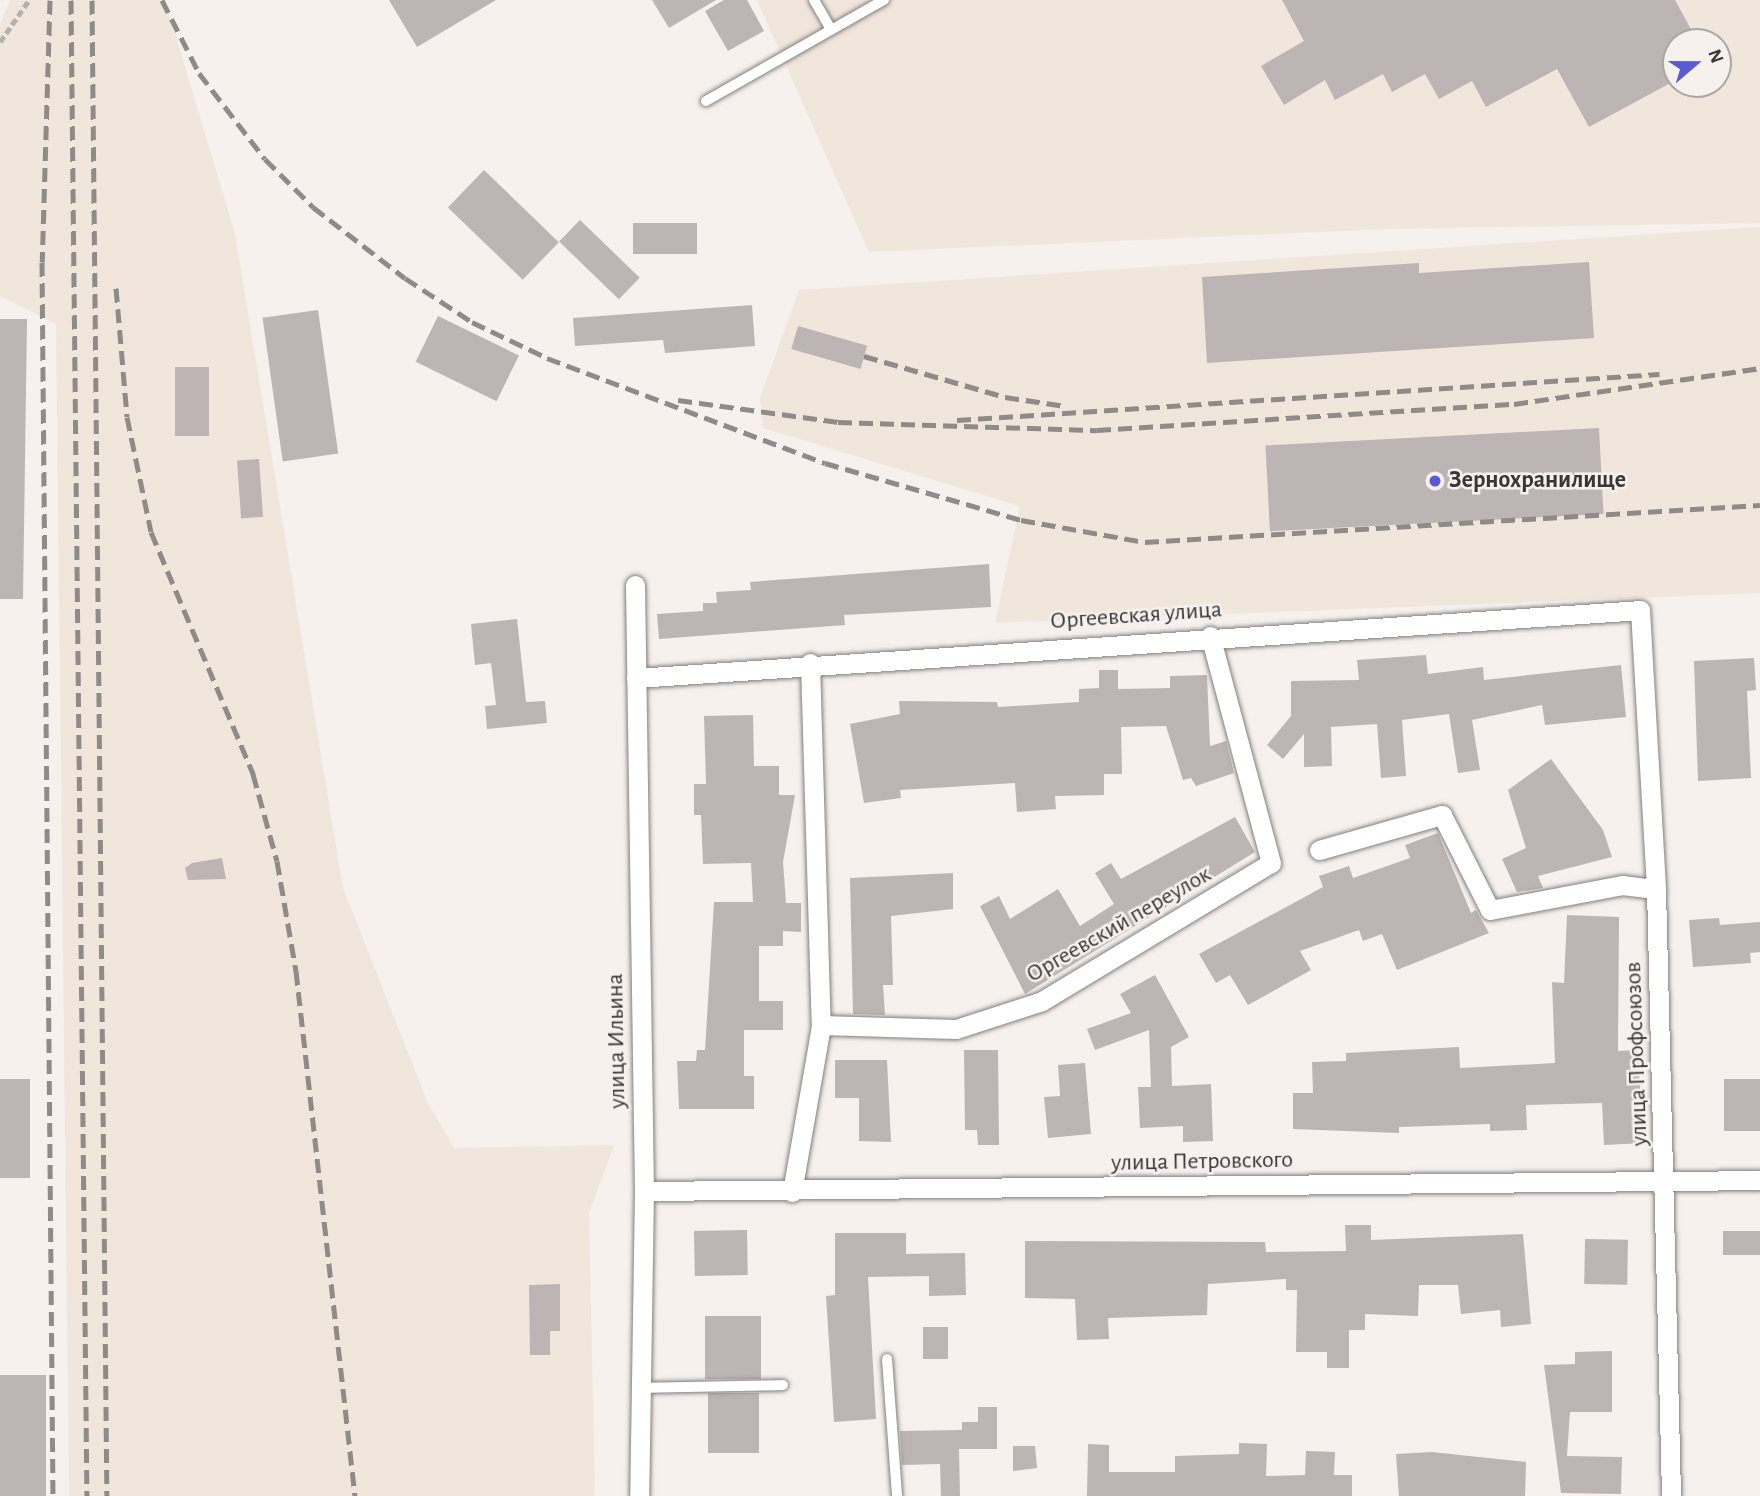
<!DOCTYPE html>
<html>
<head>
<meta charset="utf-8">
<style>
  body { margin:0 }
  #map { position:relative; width:1760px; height:1496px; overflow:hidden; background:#f6f1ed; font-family:"Alegreya Sans",sans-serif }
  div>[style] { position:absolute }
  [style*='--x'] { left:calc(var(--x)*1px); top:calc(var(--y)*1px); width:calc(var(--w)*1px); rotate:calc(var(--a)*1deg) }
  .built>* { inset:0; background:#f1e6dc }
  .building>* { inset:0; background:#bcb5b4; transform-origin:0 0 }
  .path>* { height:4.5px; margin-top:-2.25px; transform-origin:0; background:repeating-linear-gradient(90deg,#b4b0ad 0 7px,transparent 0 10.5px) }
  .roads { filter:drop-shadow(0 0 2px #837f7b) drop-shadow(0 0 2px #837f7b) }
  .service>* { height:10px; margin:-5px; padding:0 5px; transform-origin:5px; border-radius:5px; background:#fff }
  .minor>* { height:19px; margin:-9.5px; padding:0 9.5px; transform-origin:9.5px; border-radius:9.5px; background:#fff }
  .rail>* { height:5px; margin-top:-2.5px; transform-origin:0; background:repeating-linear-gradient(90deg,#8e8b89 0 14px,transparent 0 21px) }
  .dots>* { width:19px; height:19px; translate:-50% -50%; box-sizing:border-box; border:4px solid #f6f1ed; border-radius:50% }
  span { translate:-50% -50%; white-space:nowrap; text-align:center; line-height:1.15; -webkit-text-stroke:5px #f6f1ed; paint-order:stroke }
  .poi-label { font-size:24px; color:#393736; font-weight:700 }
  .left { translate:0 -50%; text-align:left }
  .street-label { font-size:24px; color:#393736 }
  .north { position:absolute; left:1662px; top:28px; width:70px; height:70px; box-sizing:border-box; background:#f6f1ed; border:2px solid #aaa7a4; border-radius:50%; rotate:70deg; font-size:19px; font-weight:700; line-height:28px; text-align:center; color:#393736 }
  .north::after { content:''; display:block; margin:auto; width:24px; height:32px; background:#5a5ad1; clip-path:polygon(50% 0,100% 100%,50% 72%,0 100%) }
</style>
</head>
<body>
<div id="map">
  <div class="built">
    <i style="clip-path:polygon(10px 0,165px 0,235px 234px,343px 888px,428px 1103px,454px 1148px,614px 1145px,589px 1213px,595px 1496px,69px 1496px,56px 324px,0 296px,0 24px)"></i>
    <i style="clip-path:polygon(evenodd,757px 0,1760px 0,1760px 223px,1386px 229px,869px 252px,757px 0,1676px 42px,1718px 42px,1718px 84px,1676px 84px,1676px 42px)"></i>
    <i style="clip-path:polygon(1760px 227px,1760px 593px,995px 623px,1020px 506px,763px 428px,760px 398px,799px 290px)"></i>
  </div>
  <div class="building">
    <i style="clip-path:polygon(389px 0,496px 0,417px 47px)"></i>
    <i style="clip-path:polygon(652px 0,716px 0,669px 28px)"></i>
    <i style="clip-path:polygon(724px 0,747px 0,764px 31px,728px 51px,705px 11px)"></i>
    <i style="clip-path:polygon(1282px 0,1675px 0,1698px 42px,1676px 42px,1676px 80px,1589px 127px,1557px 69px,1486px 107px,1472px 81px,1439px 99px,1425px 74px,1392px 92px,1383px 74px,1335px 100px,1325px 80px,1284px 105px,1261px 66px,1304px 41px)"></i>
    <i style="left:484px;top:170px;width:104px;height:52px;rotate:44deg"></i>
    <i style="left:580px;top:220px;width:83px;height:30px;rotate:44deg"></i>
    <i style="left:697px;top:223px;width:31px;height:64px;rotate:90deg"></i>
    <i style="clip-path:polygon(1589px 262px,1594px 338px,1207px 363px,1202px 277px,1419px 263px,1419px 273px)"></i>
    <i style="clip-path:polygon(752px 305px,755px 346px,665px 353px,663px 340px,575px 346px,573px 318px)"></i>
    <i style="left:318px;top:310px;width:145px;height:56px;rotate:82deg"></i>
    <i style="left:438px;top:316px;width:90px;height:51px;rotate:26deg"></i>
    <i style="clip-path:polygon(0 319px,27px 319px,23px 599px,0 599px)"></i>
    <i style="left:798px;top:326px;width:72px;height:24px;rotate:16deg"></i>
    <i style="left:175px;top:367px;width:34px;height:69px"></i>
    <i style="left:1599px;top:428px;width:86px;height:334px;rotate:87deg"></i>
    <i style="left:259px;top:459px;width:58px;height:22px;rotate:86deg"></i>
    <i style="clip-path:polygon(989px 564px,991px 607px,844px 615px,845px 625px,659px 639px,657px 614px,703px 611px,703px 603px,717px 603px,716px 592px,751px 590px,750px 582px)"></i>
    <i style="clip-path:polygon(517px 619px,526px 702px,545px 701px,547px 723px,487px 729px,485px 706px,496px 705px,491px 663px,475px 665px,471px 624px)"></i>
    <i style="clip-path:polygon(1426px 655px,1428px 674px,1483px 667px,1484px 680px,1621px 665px,1626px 717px,1545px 725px,1542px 705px,1472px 720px,1480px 770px,1458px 773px,1449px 714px,1402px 720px,1406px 776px,1381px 778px,1377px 724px,1331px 727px,1332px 766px,1304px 767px,1304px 734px,1283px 759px,1267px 745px,1291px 716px,1291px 681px,1359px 680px,1357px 660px)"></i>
    <i style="clip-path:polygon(1754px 658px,1756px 690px,1747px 691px,1751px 778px,1698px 781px,1694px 661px)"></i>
    <i style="clip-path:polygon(1099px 670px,1118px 670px,1118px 689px,1170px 688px,1170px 676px,1207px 675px,1210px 746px,1226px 741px,1234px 773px,1196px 786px,1191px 778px,1183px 780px,1166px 726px,1121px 727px,1122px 774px,1104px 774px,1104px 795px,1055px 796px,1056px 809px,1017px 812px,1015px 783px,900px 790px,901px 798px,864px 803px,850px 724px,900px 714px,899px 701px,997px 702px,998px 707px,1079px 702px,1079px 689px,1099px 688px)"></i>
    <i style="clip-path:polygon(753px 715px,754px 766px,779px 766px,779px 795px,795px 795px,783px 862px,786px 903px,801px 903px,801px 932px,783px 931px,783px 946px,759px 946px,759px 1001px,783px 1001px,783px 1030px,744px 1030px,744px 1076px,754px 1076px,754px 1109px,679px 1109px,677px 1061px,696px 1061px,697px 1050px,705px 1050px,714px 902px,753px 902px,751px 863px,703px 864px,701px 815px,694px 815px,694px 784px,706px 784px,704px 716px)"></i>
    <i style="clip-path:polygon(1551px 759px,1603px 830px,1612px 857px,1538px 876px,1543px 888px,1517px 892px,1502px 859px,1526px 848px,1508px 790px)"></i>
    <i style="clip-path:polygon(1235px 817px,1255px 852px,1025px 994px,980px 906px,999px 896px,1010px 919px,1058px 889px,1080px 926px,1114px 904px,1095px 873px,1111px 863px,1121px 879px)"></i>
    <i style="clip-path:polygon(1438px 833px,1471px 913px,1476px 910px,1489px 933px,1397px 970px,1382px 934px,1363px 941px,1359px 930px,1300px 951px,1311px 970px,1248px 1005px,1230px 975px,1216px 983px,1199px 954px,1323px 887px,1319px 876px,1349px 866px,1353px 878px,1410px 858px,1405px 845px)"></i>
    <i style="clip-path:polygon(222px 858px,226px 879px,188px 880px,185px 868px,192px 863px)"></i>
    <i style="clip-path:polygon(953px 873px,953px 909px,891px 916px,893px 985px,883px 985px,885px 1015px,853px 1014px,850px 878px)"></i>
    <i style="clip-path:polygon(1567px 915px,1619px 917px,1618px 1051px,1637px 1050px,1645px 1143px,1604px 1145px,1602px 1103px,1526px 1105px,1527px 1130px,1490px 1131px,1490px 1124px,1399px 1127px,1399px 1133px,1293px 1129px,1293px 1093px,1313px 1093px,1312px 1062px,1346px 1061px,1346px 1053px,1459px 1047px,1460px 1068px,1555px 1063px,1552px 982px,1564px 983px)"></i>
    <i style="clip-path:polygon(1719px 918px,1720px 925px,1760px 922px,1760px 952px,1750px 953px,1751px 963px,1693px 967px,1689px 920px)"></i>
    <i style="clip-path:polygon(1155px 975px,1189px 1037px,1171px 1047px,1172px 1086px,1211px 1084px,1213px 1141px,1183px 1142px,1183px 1126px,1140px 1128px,1138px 1087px,1151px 1087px,1149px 1030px,1095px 1050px,1087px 1029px,1131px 1013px,1120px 994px)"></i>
    <i style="clip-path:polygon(964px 1050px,998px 1050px,999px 1145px,978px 1145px,977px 1130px,965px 1130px)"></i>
    <i style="clip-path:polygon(835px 1060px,887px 1060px,891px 1142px,859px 1141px,859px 1098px,835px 1098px)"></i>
    <i style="clip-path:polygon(1085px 1063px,1091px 1134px,1048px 1138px,1044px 1097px,1060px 1096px,1058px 1065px)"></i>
    <i style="left:0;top:1079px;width:30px;height:99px"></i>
    <i style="left:1760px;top:1079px;width:52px;height:36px;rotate:90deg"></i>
    <i style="clip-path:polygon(1345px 1225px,1371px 1225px,1371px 1240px,1523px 1234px,1531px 1324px,1501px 1327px,1500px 1310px,1461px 1314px,1458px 1285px,1419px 1285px,1418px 1316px,1365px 1314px,1365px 1330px,1349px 1330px,1349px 1368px,1327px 1368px,1327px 1352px,1296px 1352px,1297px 1290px,1286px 1290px,1286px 1279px,1208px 1284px,1207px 1315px,1108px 1318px,1109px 1339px,1077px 1340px,1075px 1299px,1025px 1298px,1025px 1241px,1265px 1242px,1266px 1252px,1346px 1251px)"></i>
    <i style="left:747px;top:1230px;width:45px;height:53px;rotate:89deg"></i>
    <i style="left:1760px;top:1231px;width:24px;height:37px;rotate:90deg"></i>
    <i style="clip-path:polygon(835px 1233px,906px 1233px,906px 1254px,965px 1253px,966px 1295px,929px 1296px,929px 1276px,868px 1277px,876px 1419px,834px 1422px,826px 1296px,835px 1295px)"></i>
    <i style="left:1585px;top:1239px;width:43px;height:45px;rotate:1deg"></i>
    <i style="clip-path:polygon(560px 1284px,560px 1331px,550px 1331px,550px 1355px,530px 1355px,529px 1285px)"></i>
    <i style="left:705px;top:1316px;width:56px;height:63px"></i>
    <i style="left:923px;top:1327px;width:25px;height:32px"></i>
    <i style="clip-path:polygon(1612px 1351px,1612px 1412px,1570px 1412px,1567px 1456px,1622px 1457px,1621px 1494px,1561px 1493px,1544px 1365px,1575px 1364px,1575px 1352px)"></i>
    <i style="left:0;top:1375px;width:46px;height:121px"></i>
    <i style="left:759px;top:1393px;width:60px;height:51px;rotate:90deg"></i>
    <i style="clip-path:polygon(978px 1407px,997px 1407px,997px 1449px,959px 1449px,960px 1496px,941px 1496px,940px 1464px,902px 1465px,900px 1431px,962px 1430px,962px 1422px,978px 1422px)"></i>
    <i style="clip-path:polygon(1239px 1443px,1267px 1444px,1266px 1476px,1305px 1475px,1306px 1451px,1335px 1452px,1334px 1475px,1352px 1475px,1352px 1496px,1087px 1496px,1088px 1444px,1109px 1445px,1109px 1472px,1175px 1472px,1175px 1456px,1239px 1454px)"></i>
    <i style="clip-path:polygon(1013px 1446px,1035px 1446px,1037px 1468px,1013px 1471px)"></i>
    <i style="clip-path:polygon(1432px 1452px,1526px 1462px,1525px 1496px,1399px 1496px,1396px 1454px)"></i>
  </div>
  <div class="path">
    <i style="--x:0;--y:42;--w:51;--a:-55.4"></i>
  </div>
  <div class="roads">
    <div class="service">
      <i style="--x:814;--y:0;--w:34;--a:60"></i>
      <i style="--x:706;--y:101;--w:205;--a:-29.6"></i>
      <i style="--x:887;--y:1359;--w:137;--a:85.8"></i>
      <i style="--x:641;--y:1388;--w:142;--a:-1.2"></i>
    </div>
    <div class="minor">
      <i style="--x:635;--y:585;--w:606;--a:89.15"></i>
      <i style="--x:644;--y:1191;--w:305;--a:90.9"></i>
      <i style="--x:810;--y:663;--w:362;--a:88.3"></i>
      <i style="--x:636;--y:678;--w:1006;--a:-3.87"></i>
      <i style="--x:1640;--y:610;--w:279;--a:86.7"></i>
      <i style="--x:1656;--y:889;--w:607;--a:88.58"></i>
      <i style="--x:1319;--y:850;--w:128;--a:-15.9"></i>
      <i style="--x:1442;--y:815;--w:106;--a:63.2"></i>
      <i style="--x:1490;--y:910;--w:134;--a:-10.7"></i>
      <i style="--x:1622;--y:885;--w:34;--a:7"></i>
      <i style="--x:644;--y:1191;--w:1116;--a:-0.56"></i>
      <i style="--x:792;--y:1192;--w:169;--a:-80.1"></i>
      <i style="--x:821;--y:1025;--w:135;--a:1.7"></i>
      <i style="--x:956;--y:1029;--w:90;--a:-18"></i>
      <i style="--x:1042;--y:1001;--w:267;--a:-31.1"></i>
      <i style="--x:1271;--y:863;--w:235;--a:-105"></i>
    </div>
  </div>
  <div class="rail">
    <i style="--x:50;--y:0;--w:262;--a:91.7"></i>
    <i style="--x:42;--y:262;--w:1234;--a:89.49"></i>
    <i style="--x:71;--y:0;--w:1496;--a:89.39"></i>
    <i style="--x:92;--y:0;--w:1496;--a:89.43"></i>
    <i style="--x:162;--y:0;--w:82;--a:63.1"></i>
    <i style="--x:199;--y:73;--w:108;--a:52.5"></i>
    <i style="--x:265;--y:159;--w:68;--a:45"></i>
    <i style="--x:313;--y:207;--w:116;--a:37.7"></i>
    <i style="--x:405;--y:278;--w:80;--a:33.3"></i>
    <i style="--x:472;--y:322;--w:83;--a:25.6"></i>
    <i style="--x:547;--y:358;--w:297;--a:20.7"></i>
    <i style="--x:825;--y:463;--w:204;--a:16.2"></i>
    <i style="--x:1021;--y:520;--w:126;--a:10.1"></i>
    <i style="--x:1145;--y:542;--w:616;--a:-3.44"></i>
    <i style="--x:116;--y:288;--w:129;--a:85.1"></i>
    <i style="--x:127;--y:417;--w:117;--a:78.2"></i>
    <i style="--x:151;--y:532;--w:263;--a:67.1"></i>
    <i style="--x:253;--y:774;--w:90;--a:74.6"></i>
    <i style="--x:277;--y:861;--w:112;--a:80.2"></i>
    <i style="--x:296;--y:971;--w:528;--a:83.59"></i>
    <i style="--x:864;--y:356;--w:147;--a:16.2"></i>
    <i style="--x:1005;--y:397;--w:61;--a:8.5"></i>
    <i style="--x:678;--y:400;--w:162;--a:7.8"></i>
    <i style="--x:838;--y:422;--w:259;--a:1.8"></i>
    <i style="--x:1097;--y:430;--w:418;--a:-3.6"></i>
    <i style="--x:1514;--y:404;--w:249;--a:-8.3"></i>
    <i style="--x:957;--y:420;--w:704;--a:-3.75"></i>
  </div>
  <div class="dots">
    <i style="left:1435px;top:481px;background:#5a5ad1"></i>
  </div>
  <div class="poi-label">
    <span class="left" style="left:1449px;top:481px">Зернохранилище</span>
  </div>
  <div class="street-label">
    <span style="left:1136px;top:616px;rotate:-4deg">Оргеевская улица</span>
    <span style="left:1119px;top:925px;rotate:-30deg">Оргеевский переулок</span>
    <span style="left:617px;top:1041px;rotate:-91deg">улица Ильина</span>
    <span style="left:1637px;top:1054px;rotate:-92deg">улица Профсоюзов</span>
    <span style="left:1202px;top:1162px;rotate:-1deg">улица Петровского</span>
  </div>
  <div class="north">N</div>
</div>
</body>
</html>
